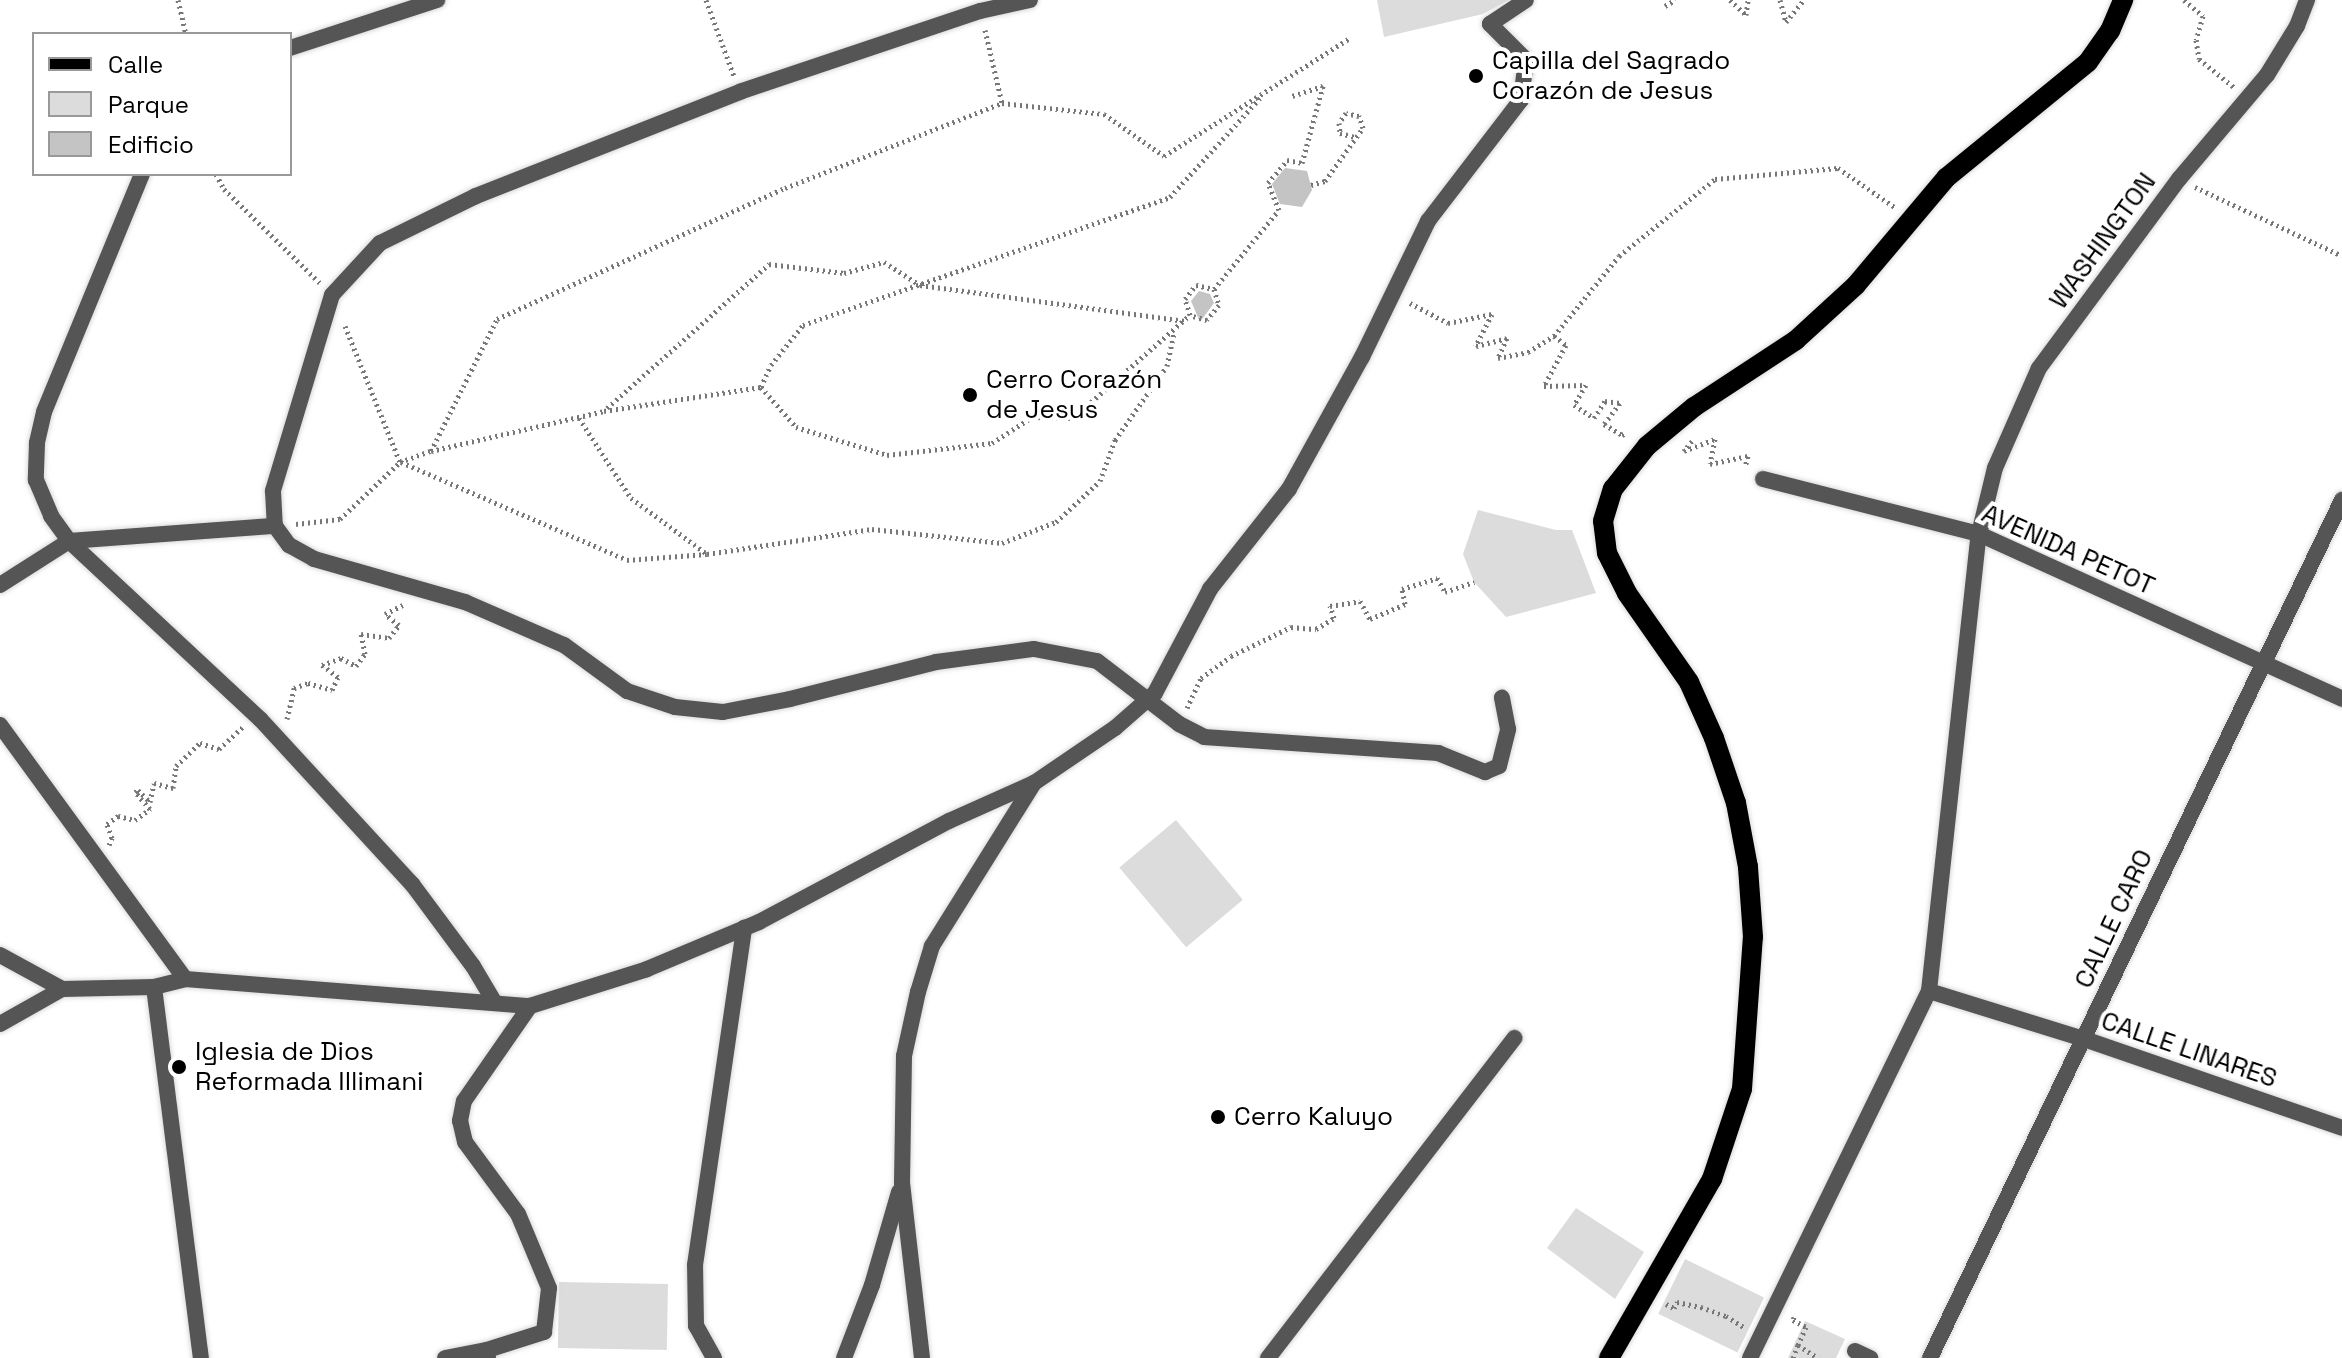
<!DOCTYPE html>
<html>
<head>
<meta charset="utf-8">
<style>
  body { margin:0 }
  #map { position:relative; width:2342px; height:1358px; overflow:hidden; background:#fff; font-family:"Space Grotesk",sans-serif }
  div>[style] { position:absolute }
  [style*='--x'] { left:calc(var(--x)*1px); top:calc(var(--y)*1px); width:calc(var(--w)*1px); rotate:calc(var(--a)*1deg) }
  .green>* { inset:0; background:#dcdcdc; transform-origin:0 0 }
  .building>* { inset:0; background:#c4c4c4 }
  .path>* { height:5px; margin-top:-2.5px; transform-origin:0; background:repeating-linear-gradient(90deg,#777 0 2px,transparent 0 6px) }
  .roads { filter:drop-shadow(0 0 2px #dbdbdb) drop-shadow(0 0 2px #dbdbdb) }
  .street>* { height:16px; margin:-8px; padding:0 8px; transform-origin:8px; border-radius:8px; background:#555 }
  .primary>* { height:20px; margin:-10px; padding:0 10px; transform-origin:10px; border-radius:10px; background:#000 }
  .dots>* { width:22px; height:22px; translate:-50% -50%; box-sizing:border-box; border:4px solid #fff; border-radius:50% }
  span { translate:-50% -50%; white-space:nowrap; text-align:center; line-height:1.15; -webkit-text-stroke:8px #fff; paint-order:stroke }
  .poi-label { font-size:26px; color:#000 }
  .left { translate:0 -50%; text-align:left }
  .street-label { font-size:26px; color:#000 }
  .legend { position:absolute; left:32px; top:32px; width:260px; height:144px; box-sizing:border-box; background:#fff; border:2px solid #999; margin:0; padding:10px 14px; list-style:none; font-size:24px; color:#000 }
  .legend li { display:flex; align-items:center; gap:16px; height:40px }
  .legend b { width:40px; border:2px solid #999 }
</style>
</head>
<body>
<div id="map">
  <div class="green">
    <i style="clip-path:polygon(1377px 0,1509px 0,1483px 14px,1384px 37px)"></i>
    <i style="clip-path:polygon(1478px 510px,1556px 530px,1572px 530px,1596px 593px,1506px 617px,1474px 582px,1463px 554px)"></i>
    <i style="left:1176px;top:820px;width:104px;height:74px;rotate:50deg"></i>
    <i style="clip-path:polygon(1576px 1208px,1644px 1252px,1615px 1299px,1547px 1248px)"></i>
    <i style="left:1685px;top:1259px;width:88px;height:61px;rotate:26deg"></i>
    <i style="left:559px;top:1282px;width:109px;height:66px;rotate:1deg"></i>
    <i style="clip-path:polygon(1805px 1321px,1845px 1339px,1836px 1358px,1788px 1358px)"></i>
  </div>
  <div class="building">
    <i style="clip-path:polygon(1285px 168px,1307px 171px,1312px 190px,1302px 207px,1280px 204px,1272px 184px)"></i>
    <i style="clip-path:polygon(1199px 291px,1210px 294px,1214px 303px,1200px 322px,1191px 301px)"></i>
  </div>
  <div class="path">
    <i style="--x:178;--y:0;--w:35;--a:77"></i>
    <i style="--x:706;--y:0;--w:81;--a:69.8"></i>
    <i style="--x:1730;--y:0;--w:22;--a:43"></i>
    <i style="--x:1746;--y:15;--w:15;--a:-82"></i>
    <i style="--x:1780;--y:0;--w:23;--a:75"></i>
    <i style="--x:1786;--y:22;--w:28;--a:-51"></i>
    <i style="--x:2184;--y:0;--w:25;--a:40"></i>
    <i style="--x:2203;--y:16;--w:25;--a:106"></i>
    <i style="--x:2196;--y:40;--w:19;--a:81"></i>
    <i style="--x:2199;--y:59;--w:46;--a:38.9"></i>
    <i style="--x:1665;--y:6;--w:12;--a:-31"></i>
    <i style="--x:985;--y:30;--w:75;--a:76.9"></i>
    <i style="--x:216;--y:174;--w:17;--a:62"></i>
    <i style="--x:224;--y:189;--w:134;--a:44.4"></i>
    <i style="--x:1311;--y:185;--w:15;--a:-16"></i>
    <i style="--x:1325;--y:181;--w:65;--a:-54.4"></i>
    <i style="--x:1363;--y:128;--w:13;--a:-108"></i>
    <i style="--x:1359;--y:116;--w:13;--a:-167"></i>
    <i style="--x:1346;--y:113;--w:12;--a:125"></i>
    <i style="--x:1339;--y:123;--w:10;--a:84"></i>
    <i style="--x:1340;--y:133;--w:16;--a:15"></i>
    <i style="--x:2195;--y:187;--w:162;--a:25.1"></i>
    <i style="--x:1196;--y:285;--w:18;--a:13"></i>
    <i style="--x:1214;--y:289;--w:17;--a:73"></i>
    <i style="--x:1219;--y:305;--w:19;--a:129"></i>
    <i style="--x:1207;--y:320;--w:18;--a:-164"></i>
    <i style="--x:1190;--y:315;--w:17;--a:-107"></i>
    <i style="--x:1185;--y:299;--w:18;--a:-52"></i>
    <i style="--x:1214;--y:289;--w:102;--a:-50.6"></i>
    <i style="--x:1279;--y:210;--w:29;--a:-112"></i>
    <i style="--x:1268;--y:183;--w:30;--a:-50"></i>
    <i style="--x:1287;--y:160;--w:15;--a:11"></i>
    <i style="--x:1302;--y:163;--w:80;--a:-74.7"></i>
    <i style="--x:1323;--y:86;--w:33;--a:162"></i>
    <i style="--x:1410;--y:303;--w:43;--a:27.8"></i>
    <i style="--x:1448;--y:323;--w:45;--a:-11.6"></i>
    <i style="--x:1492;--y:314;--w:36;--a:117"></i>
    <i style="--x:1476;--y:346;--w:32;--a:-14"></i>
    <i style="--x:1507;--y:338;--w:22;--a:114"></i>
    <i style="--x:1498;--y:358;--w:31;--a:-11"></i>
    <i style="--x:1528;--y:352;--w:31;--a:-32"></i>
    <i style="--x:1554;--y:336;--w:103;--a:-50.9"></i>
    <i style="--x:1619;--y:256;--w:123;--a:-38.7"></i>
    <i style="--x:1715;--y:179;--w:123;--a:-5.1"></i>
    <i style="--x:1838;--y:168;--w:70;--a:34.6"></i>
    <i style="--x:345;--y:326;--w:147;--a:68"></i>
    <i style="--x:1554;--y:336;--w:15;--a:37"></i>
    <i style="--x:1566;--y:345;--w:47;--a:118.2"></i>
    <i style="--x:1544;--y:386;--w:42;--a:-1.4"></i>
    <i style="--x:1586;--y:385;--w:23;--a:121"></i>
    <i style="--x:1574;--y:405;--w:24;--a:33"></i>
    <i style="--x:1594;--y:418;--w:20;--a:-57"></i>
    <i style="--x:1605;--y:401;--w:15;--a:8"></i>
    <i style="--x:1620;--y:403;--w:26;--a:127"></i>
    <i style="--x:1604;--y:424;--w:21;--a:31"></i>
    <i style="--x:1622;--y:435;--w:5;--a:-22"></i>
    <i style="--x:761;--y:387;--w:24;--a:-66"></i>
    <i style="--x:771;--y:365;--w:51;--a:-51.3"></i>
    <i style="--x:803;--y:325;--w:389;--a:-19.2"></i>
    <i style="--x:1170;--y:197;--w:134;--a:-47.7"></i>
    <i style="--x:607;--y:408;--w:217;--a:-41.6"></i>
    <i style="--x:769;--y:264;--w:76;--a:6.8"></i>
    <i style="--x:844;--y:273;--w:41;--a:-15.4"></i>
    <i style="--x:884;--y:262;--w:43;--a:32.6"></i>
    <i style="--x:920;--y:285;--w:268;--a:7.7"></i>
    <i style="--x:579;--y:418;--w:95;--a:57"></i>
    <i style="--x:631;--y:498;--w:94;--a:36.4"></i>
    <i style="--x:1692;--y:441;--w:13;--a:129"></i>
    <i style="--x:1684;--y:451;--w:33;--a:-21"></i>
    <i style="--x:1715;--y:439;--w:25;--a:101"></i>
    <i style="--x:1710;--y:464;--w:39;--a:-12"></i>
    <i style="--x:1748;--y:456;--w:11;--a:105"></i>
    <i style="--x:431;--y:451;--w:148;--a:-63.4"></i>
    <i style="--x:497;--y:319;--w:316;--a:-24.5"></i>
    <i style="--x:785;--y:188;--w:233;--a:-21.4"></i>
    <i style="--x:1002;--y:103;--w:103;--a:6.2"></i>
    <i style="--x:1104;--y:114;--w:73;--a:35"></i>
    <i style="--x:1164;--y:156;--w:220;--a:-32.4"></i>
    <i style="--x:401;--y:462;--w:246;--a:23.4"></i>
    <i style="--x:627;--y:560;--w:80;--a:-4.3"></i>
    <i style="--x:707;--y:554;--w:167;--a:-8.6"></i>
    <i style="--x:872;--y:529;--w:131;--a:6.1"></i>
    <i style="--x:1002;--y:543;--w:58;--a:-21.3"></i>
    <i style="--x:1056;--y:522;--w:60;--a:-43"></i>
    <i style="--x:1100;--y:481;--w:44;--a:-69.9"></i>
    <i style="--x:1115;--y:440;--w:90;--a:-54.9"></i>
    <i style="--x:1167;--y:366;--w:34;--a:-78"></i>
    <i style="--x:296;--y:524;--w:44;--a:-6.5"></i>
    <i style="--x:340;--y:519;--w:83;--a:-43.5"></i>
    <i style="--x:400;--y:462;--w:33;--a:-20"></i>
    <i style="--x:431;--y:451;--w:178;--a:-13"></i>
    <i style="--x:604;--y:411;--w:159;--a:-8.7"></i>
    <i style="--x:761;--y:387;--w:53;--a:48.8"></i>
    <i style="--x:796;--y:427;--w:95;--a:17.1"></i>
    <i style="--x:887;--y:455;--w:106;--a:-6.5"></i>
    <i style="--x:992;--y:443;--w:48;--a:-33"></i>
    <i style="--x:1032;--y:417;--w:41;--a:1.4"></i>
    <i style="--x:1073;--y:418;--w:156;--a:-41.4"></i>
    <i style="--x:1187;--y:708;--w:33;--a:-65"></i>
    <i style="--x:1201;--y:678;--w:37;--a:-36"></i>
    <i style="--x:1231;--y:656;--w:67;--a:-25.8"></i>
    <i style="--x:1291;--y:627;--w:25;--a:5"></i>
    <i style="--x:1316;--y:629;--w:21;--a:-31"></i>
    <i style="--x:1334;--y:618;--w:13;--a:-108"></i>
    <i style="--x:1330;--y:606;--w:30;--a:-9"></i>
    <i style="--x:1360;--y:601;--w:21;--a:61"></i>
    <i style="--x:1370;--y:619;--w:38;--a:-23"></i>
    <i style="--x:1405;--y:604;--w:15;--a:-101"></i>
    <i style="--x:1402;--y:589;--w:37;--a:-17"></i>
    <i style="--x:1437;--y:578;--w:16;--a:60"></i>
    <i style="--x:1445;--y:592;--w:31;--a:-19"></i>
    <i style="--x:287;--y:719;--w:32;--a:-77"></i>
    <i style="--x:294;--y:688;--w:15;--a:-20"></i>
    <i style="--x:308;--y:683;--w:25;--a:16"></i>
    <i style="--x:332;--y:690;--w:14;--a:-65"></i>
    <i style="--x:338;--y:677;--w:20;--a:-143"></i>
    <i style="--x:322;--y:665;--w:20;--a:-20"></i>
    <i style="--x:341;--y:658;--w:17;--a:28"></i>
    <i style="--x:356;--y:666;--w:15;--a:-53"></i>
    <i style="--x:365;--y:654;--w:20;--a:-101"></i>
    <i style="--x:361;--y:634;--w:28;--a:8"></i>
    <i style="--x:389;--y:638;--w:16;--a:-52"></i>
    <i style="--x:399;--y:625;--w:18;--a:-142"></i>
    <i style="--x:385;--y:614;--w:20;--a:-27"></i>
    <i style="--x:109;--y:845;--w:8;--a:-67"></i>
    <i style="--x:112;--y:838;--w:15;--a:-110"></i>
    <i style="--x:107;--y:824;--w:14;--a:-36"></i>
    <i style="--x:118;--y:816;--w:17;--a:13"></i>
    <i style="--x:135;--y:820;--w:19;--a:-36"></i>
    <i style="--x:150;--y:809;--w:23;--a:-131"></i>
    <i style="--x:135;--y:792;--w:4;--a:-34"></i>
    <i style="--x:138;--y:790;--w:17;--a:45"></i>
    <i style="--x:150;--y:802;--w:19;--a:-78"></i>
    <i style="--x:154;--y:783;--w:20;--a:15"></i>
    <i style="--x:173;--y:788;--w:22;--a:-82"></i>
    <i style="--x:176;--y:766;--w:33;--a:-44"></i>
    <i style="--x:200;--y:743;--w:20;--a:18"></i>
    <i style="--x:219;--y:749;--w:33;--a:-43"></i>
    <i style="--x:1666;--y:1304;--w:9;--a:27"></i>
    <i style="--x:1674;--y:1308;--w:7;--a:-63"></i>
    <i style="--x:1677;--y:1302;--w:25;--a:12"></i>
    <i style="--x:1701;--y:1307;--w:27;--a:20"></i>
    <i style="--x:1726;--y:1316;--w:22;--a:32"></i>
    <i style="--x:1794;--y:1317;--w:3;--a:108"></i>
    <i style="--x:1793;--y:1320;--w:15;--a:28"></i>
    <i style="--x:1806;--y:1327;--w:20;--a:114"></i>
    <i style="--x:1793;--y:1358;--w:14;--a:-69"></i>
    <i style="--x:1798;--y:1345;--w:24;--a:33"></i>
  </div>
  <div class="roads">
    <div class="street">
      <i style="--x:1030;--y:0;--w:51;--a:167.6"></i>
      <i style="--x:980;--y:11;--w:253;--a:161.4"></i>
      <i style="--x:740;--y:92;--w:284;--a:158.5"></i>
      <i style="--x:476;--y:196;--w:107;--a:153.9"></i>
      <i style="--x:380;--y:243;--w:71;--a:132.7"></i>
      <i style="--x:332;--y:295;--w:205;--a:106.8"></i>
      <i style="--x:273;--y:491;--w:35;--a:87"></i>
      <i style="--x:275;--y:526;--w:24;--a:54"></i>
      <i style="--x:289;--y:545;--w:29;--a:29"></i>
      <i style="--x:314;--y:559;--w:157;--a:15.9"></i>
      <i style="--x:465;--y:602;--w:108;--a:23.5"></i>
      <i style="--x:564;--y:645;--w:78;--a:36.1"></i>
      <i style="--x:627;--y:691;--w:51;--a:18.4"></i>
      <i style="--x:675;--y:707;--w:48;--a:5.9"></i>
      <i style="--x:723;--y:712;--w:68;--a:-11"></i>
      <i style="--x:790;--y:699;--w:151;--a:-14.2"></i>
      <i style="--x:936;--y:662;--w:99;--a:-7.6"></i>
      <i style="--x:1034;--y:649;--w:64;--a:10.8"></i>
      <i style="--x:1097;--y:661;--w:103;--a:37.5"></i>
      <i style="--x:1179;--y:724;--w:28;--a:27"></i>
      <i style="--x:1204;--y:737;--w:235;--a:3.9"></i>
      <i style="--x:1438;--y:753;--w:51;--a:22"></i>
      <i style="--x:1485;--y:772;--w:15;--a:-23"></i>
      <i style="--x:1499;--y:766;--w:38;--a:-76"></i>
      <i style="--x:1508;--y:729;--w:32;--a:-101"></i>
      <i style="--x:290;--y:48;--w:155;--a:-18.1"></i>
      <i style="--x:142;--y:174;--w:257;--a:112.4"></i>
      <i style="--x:44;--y:412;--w:32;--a:103"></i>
      <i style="--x:37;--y:443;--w:37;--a:92"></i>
      <i style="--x:36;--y:480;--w:39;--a:67"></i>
      <i style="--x:51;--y:516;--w:31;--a:54"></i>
      <i style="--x:69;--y:541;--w:262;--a:43"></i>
      <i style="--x:261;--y:720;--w:223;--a:47.4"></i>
      <i style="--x:412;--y:884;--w:102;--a:53.4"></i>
      <i style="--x:473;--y:966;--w:43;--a:59.3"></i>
      <i style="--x:1763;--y:479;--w:223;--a:14.3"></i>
      <i style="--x:1979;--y:534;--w:399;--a:24.4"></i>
      <i style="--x:0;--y:585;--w:82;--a:-32.5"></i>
      <i style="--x:69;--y:541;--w:207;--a:-4.2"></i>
      <i style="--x:0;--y:725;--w:314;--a:53.9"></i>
      <i style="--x:0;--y:955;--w:71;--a:28.7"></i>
      <i style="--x:62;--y:989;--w:92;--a:-1.2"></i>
      <i style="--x:154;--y:987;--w:32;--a:-14"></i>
      <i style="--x:185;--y:979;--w:346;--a:4.5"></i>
      <i style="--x:530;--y:1006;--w:123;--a:-17.5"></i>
      <i style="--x:647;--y:969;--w:121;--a:-22.8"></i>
      <i style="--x:759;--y:922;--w:215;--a:-28"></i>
      <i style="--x:949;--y:821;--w:93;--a:-24.1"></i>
      <i style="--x:1034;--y:783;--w:98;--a:-34.2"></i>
      <i style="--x:1115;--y:728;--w:53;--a:-41.2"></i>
      <i style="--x:1155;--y:693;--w:118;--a:-62.1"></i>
      <i style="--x:1210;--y:589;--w:127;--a:-51.7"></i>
      <i style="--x:1289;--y:489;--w:151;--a:-61.1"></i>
      <i style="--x:1362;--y:357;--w:151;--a:-64.1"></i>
      <i style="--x:1428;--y:221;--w:153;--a:-52.5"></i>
      <i style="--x:1521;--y:100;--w:40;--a:-82.9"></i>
      <i style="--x:1526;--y:60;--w:51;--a:-135"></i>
      <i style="--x:1490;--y:24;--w:43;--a:-33.7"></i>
      <i style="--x:154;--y:987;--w:374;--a:82.8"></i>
      <i style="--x:1929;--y:991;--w:162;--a:17.2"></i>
      <i style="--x:2084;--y:1039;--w:273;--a:19"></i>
      <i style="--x:0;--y:1024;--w:71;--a:-29.4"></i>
      <i style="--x:1855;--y:1351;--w:17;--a:25"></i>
      <i style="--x:445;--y:1358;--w:43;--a:-10.8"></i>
      <i style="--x:488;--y:1358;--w:8;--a:-97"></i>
      <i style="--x:487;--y:1350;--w:60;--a:-17.5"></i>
      <i style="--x:544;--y:1332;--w:44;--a:-83.5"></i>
      <i style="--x:549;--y:1288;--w:80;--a:-112.7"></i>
      <i style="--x:518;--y:1214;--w:89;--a:-126.4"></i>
      <i style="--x:465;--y:1142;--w:22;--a:-103"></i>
      <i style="--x:460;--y:1121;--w:20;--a:-79"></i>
      <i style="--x:464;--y:1101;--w:116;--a:-55.2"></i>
      <i style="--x:714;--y:1358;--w:37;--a:-119"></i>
      <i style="--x:696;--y:1326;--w:61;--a:-90.9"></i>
      <i style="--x:695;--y:1265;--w:341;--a:-81.7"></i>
      <i style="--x:844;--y:1358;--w:78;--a:-69"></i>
      <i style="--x:872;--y:1285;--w:97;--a:-73.8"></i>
      <i style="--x:922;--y:1358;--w:176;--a:-96.5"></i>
      <i style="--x:902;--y:1183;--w:127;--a:-89.1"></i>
      <i style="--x:904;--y:1056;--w:66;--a:-77.7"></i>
      <i style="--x:918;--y:992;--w:48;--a:-73.1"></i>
      <i style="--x:932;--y:946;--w:192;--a:-58"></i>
      <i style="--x:1268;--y:1358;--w:404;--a:-52.4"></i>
      <i style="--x:1750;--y:1358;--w:408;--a:-64"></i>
      <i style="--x:1929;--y:991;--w:460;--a:-83.8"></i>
      <i style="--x:1979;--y:534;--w:68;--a:-76.4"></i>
      <i style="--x:1995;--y:468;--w:109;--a:-66.3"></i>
      <i style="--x:2039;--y:368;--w:235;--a:-53.5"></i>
      <i style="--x:2179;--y:179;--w:136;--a:-49.8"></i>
      <i style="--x:2267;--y:75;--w:57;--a:-58.5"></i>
      <i style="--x:2297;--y:26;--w:28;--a:-69"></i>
      <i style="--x:1930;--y:1358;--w:952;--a:-64.35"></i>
    </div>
    <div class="primary">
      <i style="--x:1609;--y:1358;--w:207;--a:-60.1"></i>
      <i style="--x:1712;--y:1179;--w:95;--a:-71.6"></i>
      <i style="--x:1742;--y:1089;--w:152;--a:-85.9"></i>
      <i style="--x:1753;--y:937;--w:70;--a:-94.1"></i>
      <i style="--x:1748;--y:867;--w:65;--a:-100.6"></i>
      <i style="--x:1736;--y:803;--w:69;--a:-108.7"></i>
      <i style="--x:1714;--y:738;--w:61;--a:-114.1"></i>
      <i style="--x:1689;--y:682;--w:108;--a:-124.9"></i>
      <i style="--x:1627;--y:593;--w:45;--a:-116.6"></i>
      <i style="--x:1607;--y:553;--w:32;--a:-97"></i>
      <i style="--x:1603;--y:521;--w:34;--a:-73"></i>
      <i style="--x:1613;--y:489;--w:55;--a:-51.7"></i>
      <i style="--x:1647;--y:446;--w:61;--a:-39.7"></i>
      <i style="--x:1694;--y:407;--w:122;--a:-33.3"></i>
      <i style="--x:1796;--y:340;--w:81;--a:-42.5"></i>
      <i style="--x:1856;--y:285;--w:140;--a:-49.9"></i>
      <i style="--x:1946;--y:178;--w:183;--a:-39.2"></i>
      <i style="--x:2088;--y:62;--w:38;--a:-55"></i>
      <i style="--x:2110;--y:31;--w:34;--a:-67"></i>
    </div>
  </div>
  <div class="dots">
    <i style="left:1476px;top:76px;background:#000"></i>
    <i style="left:970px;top:395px;background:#000"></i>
    <i style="left:179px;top:1067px;background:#000"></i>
    <i style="left:1218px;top:1117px;background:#000"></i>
  </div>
  <div class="poi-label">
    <span class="left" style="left:1492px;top:76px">Capilla del Sagrado<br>Corazón de Jesus</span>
    <span class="left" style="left:986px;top:395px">Cerro Corazón<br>de Jesus</span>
    <span class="left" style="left:195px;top:1067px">Iglesia de Dios<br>Reformada Illimani</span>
    <span class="left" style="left:1234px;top:1117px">Cerro Kaluyo</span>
  </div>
  <div class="street-label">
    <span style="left:2103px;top:241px;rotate:-54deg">WASHINGTON</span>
    <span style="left:2068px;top:550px;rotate:24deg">AVENIDA PETOT</span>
    <span style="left:2114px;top:919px;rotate:-65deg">CALLE CARO</span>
    <span style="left:2189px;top:1050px;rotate:19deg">CALLE LINARES</span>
  </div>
  <ul class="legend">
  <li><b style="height:10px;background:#000"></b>Calle</li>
  <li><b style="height:22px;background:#dcdcdc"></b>Parque</li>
  <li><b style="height:22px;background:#c4c4c4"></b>Edificio</li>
  </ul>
</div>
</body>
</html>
